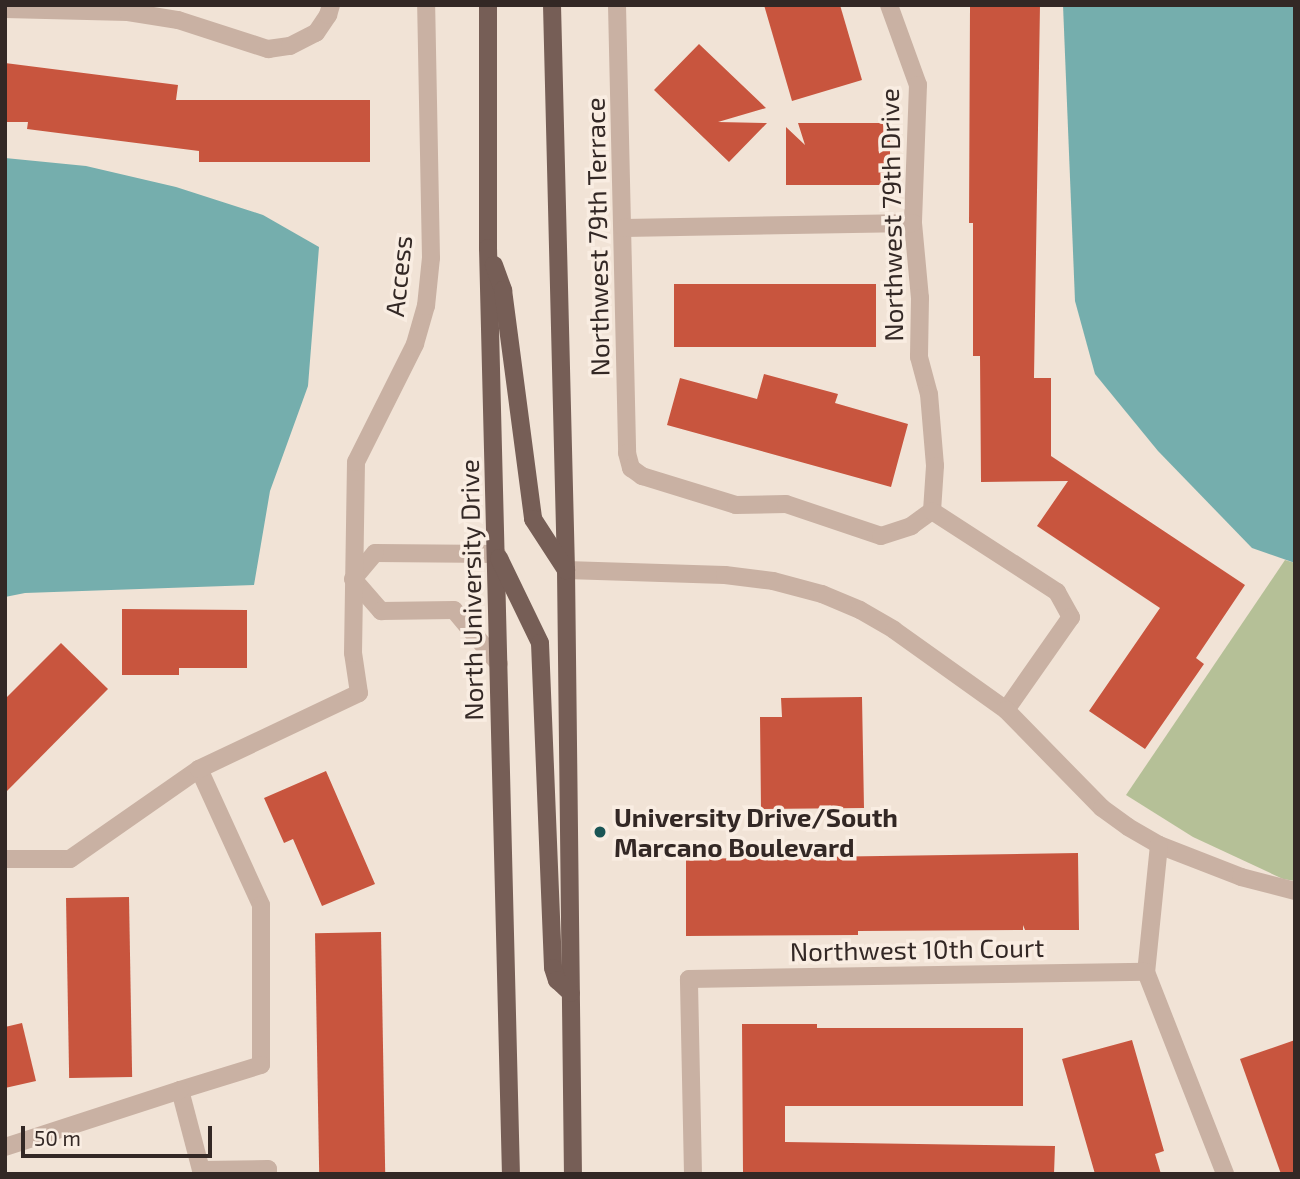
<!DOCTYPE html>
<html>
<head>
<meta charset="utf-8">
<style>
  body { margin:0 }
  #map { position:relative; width:1300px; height:1179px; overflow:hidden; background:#f1e3d6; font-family:"Exo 2",sans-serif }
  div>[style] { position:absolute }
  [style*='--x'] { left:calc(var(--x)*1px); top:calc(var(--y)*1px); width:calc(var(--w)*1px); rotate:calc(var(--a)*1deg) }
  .green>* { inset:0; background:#b5c097 }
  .water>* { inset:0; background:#75aead }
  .building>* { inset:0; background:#c8553e; transform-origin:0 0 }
  .minor>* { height:18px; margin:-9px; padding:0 9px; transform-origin:9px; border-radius:9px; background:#c9b1a3 }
  .primary>* { height:18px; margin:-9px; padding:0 9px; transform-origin:9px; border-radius:9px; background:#765e56 }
  .dots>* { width:19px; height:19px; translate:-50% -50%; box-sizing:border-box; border:4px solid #f9ede2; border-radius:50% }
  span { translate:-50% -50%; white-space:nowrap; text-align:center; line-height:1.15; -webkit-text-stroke:7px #f9ede2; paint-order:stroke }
  .street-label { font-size:26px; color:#332825 }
  .poi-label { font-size:26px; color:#332825; font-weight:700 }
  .left { translate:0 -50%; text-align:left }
  .frame { position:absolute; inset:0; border:7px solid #332825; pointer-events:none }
  .scale { position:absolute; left:21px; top:1126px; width:191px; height:32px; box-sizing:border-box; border:4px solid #332825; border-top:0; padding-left:9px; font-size:21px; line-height:24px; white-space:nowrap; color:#332825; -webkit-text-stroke:5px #f9ede2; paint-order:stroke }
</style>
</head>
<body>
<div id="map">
  <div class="green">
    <i style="clip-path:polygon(1285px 560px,1295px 563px,1295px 881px,1283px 879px,1193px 837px,1126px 795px)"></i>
  </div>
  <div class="water">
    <i style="clip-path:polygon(1063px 5px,1295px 5px,1295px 563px,1252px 548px,1158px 451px,1095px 374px,1075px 301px)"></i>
    <i style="clip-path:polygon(5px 158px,86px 166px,176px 187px,263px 215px,319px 247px,308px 386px,270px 491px,254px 585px,25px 593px,5px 597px)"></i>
  </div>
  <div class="building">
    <i style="clip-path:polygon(764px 5px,840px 5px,862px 80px,792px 101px)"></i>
    <i style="clip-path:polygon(970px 5px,1040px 5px,1034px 378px,1051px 378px,1051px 456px,1245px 585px,1196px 658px,1204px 664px,1145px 749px,1089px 711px,1160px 608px,1037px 526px,1068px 481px,981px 482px,980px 356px,973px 356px,973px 223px,969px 223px)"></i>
    <i style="clip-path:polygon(699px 44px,766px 108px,718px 122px,767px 123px,729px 162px,654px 90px)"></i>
    <i style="clip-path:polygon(5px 63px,178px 85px,176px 100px,370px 100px,370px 162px,199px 162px,199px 151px,27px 129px,28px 122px,5px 122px)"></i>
    <i style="clip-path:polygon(798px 123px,890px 123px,890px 185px,786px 185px,786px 127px,805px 145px)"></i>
    <i style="left:674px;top:284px;width:202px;height:63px"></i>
    <i style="clip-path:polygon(764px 374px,838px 394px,835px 403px,908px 424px,891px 487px,667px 425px,680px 378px,757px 399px)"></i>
    <i style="clip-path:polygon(122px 609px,247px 610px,247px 668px,179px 668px,179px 675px,122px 675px)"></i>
    <i style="clip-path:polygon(61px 643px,108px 689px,5px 793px,5px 699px)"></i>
    <i style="clip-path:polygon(862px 697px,864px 808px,761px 809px,760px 717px,782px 717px,781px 698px)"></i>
    <i style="clip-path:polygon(326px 771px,375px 884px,322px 906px,293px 839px,284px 843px,264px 798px)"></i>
    <i style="clip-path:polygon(1078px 853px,1079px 930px,1025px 930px,1023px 925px,1023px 930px,858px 931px,858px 935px,686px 936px,686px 859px)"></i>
    <i style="left:129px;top:897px;width:180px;height:63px;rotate:89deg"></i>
    <i style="left:381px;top:932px;width:242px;height:66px;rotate:89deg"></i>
    <i style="clip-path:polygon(22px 1023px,36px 1081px,5px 1088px,5px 1027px)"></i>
    <i style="clip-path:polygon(742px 1024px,817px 1024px,817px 1028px,1023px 1028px,1023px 1106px,785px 1106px,785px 1142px,1055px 1146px,1054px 1174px,743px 1174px)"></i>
    <i style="clip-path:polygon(1132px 1040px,1164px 1151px,1155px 1154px,1161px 1174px,1095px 1174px,1062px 1059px)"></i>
    <i style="clip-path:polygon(1295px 1040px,1295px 1174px,1281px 1174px,1240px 1059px)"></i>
  </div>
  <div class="minor">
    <i style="--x:617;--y:5;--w:448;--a:88.7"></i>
    <i style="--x:627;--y:453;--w:16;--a:75"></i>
    <i style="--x:631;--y:468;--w:14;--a:36"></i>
    <i style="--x:642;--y:476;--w:98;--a:17.1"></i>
    <i style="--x:736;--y:505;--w:50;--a:-1.1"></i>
    <i style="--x:786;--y:504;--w:100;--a:18.6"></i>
    <i style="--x:881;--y:536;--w:32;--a:-18"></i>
    <i style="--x:911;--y:526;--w:26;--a:-36"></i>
    <i style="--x:889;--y:5;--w:85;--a:70.1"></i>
    <i style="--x:918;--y:85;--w:138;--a:92.1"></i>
    <i style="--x:913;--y:223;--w:75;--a:84.7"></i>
    <i style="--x:920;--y:298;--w:59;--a:91"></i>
    <i style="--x:919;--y:357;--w:38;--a:75"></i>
    <i style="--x:929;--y:394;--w:72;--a:85.2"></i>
    <i style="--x:935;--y:466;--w:45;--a:93.8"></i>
    <i style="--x:5;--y:9;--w:123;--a:1.4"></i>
    <i style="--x:128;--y:12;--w:51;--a:9.1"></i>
    <i style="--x:178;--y:20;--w:95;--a:17.9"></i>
    <i style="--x:268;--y:49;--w:22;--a:-8"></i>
    <i style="--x:290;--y:46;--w:29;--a:-27"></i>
    <i style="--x:316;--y:33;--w:22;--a:-56"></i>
    <i style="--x:328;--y:15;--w:10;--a:-73"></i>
    <i style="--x:624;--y:228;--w:289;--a:-1"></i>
    <i style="--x:932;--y:511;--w:149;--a:32.9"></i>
    <i style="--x:1057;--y:592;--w:29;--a:61"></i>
    <i style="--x:1071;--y:617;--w:113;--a:125"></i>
    <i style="--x:497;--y:554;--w:122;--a:-179.5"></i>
    <i style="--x:375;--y:553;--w:34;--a:130"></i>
    <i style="--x:353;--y:579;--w:43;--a:48.8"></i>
    <i style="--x:381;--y:611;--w:73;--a:-0.8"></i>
    <i style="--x:454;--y:610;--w:70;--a:50.2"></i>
    <i style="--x:566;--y:570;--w:159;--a:1.8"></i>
    <i style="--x:725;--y:575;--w:48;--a:7.1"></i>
    <i style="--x:773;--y:581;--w:51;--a:14.9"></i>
    <i style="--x:822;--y:594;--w:41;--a:22.8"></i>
    <i style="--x:860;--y:610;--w:39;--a:30"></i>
    <i style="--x:894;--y:630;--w:138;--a:35.5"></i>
    <i style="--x:1006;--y:710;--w:137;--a:45.6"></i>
    <i style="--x:1102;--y:808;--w:32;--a:36"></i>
    <i style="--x:1128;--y:827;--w:36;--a:30"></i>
    <i style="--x:1159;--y:845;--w:88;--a:21.3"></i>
    <i style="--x:1241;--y:877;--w:56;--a:14.5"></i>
    <i style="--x:199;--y:769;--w:149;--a:65.5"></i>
    <i style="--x:261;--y:905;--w:160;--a:90"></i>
    <i style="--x:261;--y:1065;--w:85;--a:162.8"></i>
    <i style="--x:180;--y:1090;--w:83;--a:75.3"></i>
    <i style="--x:201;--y:1170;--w:67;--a:-0.9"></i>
    <i style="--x:268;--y:1169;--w:5;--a:90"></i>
    <i style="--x:1159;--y:845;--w:128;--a:95.8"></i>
    <i style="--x:1146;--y:972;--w:217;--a:68.6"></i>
    <i style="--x:5;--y:859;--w:65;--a:0"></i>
    <i style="--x:70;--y:859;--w:157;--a:-34.9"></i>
    <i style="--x:199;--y:769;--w:177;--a:-25.4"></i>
    <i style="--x:359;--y:693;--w:40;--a:-98.5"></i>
    <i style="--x:353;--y:653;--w:191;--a:-89.1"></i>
    <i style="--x:356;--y:462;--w:132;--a:-63.4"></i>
    <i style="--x:415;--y:344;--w:40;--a:-74"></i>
    <i style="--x:426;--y:306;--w:48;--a:-84.1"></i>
    <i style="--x:431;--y:258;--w:253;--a:-91.1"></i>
    <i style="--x:5;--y:1147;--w:184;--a:-18"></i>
    <i style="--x:693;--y:1174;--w:195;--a:-91.2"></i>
    <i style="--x:689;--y:979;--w:457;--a:-0.9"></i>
  </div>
  <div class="primary">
    <i style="--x:488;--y:5;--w:243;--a:90"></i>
    <i style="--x:488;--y:248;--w:926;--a:88.58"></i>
    <i style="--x:552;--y:5;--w:565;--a:88.58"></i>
    <i style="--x:566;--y:570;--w:604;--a:89.34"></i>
    <i style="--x:494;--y:265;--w:27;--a:70"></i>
    <i style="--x:503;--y:290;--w:231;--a:82.5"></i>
    <i style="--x:533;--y:519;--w:61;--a:57.1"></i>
    <i style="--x:499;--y:558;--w:94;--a:64.2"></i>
    <i style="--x:540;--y:643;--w:325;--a:87.7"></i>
    <i style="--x:553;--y:968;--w:13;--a:72"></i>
    <i style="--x:557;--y:980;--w:19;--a:43"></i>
  </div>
  <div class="dots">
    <i style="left:600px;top:832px;background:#1a5555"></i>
  </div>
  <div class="street-label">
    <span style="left:891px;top:215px;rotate:-91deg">Northwest 79th Drive</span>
    <span style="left:597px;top:237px;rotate:-91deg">Northwest 79th Terrace</span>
    <span style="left:398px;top:276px;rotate:-84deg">Access</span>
    <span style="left:471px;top:590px;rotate:-91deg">North University Drive</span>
    <span style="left:917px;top:949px;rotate:-1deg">Northwest 10th Court</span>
  </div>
  <div class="poi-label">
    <span class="left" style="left:614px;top:832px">University Drive/South<br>Marcano Boulevard</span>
  </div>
  <div class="frame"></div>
  <div class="scale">50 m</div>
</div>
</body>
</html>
